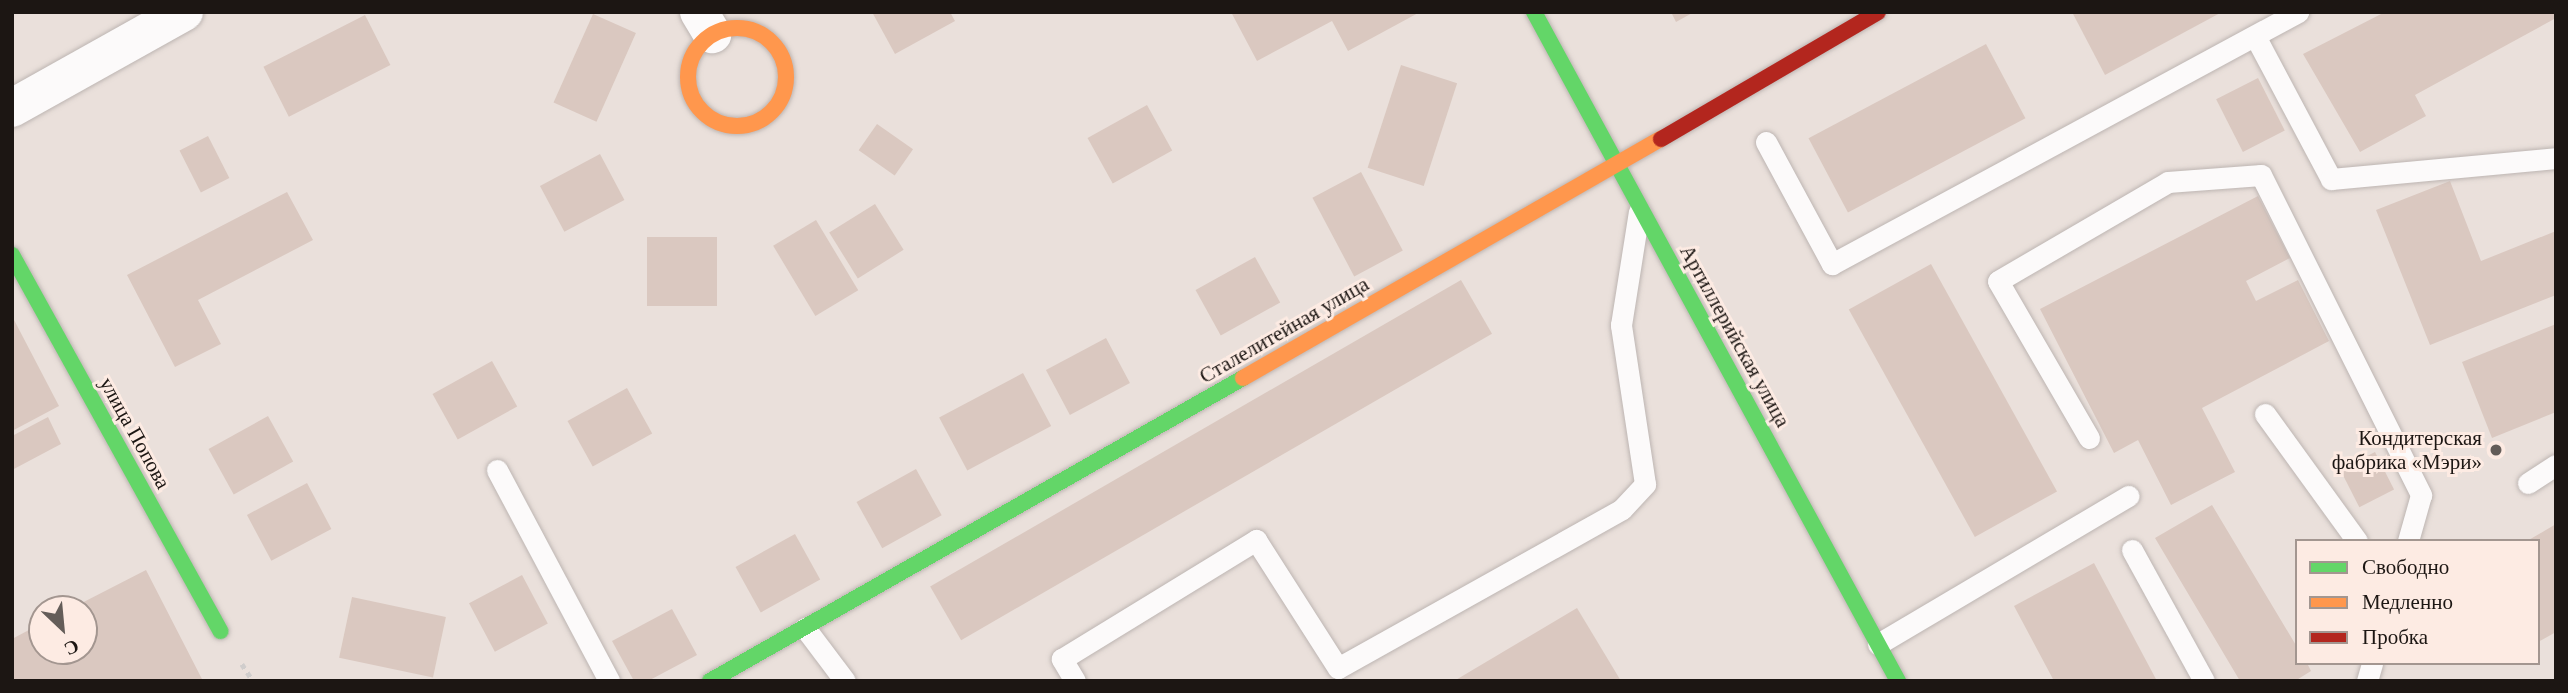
<!DOCTYPE html>
<html>
<head>
<meta charset="utf-8">
<style>
  body { margin:0 }
  #map { position:relative; width:2568px; height:693px; overflow:hidden; background:#eae0db; font-family:"Times New Roman",serif }
  div>[style] { position:absolute }
  [style*='--x'] { left:calc(var(--x)*1px); top:calc(var(--y)*1px); width:calc(var(--w)*1px); rotate:calc(var(--a)*1deg) }
  .building>* { inset:0; background:#dac8c0; transform-origin:0 0 }
  .path>* { height:4.5px; margin-top:-2.25px; transform-origin:0; background:repeating-linear-gradient(90deg,#d0cdcc 0 5px,transparent 0 10px) }
  .roads { filter:drop-shadow(0 0 2px #bdb5b2) drop-shadow(0 0 2px #bdb5b2) }
  .lane>* { height:21px; margin:-10.5px; padding:0 10.5px; transform-origin:10.5px; border-radius:10.5px; background:#fcfafa }
  .street>* { height:38px; margin:-19px; padding:0 19px; transform-origin:19px; border-radius:19px; background:#fcfafa }
  .fast>* { height:16px; margin:-8px; padding:0 8px; transform-origin:8px; border-radius:8px; background:#63d668 }
  .slow>* { height:16px; margin:-8px; padding:0 8px; transform-origin:8px; border-radius:8px; background:#ff974d }
  .slow>.ring { margin:-8px; padding:0; box-sizing:content-box; background:none; border:16px solid #ff974d; border-radius:50% }
  .jam>* { height:16px; margin:-8px; padding:0 8px; transform-origin:8px; border-radius:8px; background:#b3261e }
  .dots>* { width:19px; height:19px; translate:-50% -50%; box-sizing:border-box; border:4px solid #fdebe3; border-radius:50% }
  span { translate:-50% -50%; white-space:nowrap; text-align:center; line-height:1.15; -webkit-text-stroke:6px #fdebe3; paint-order:stroke }
  .street-label { font-size:21px; color:#1c1613 }
  .poi-label { font-size:21px; color:#1c1613 }
  .right { translate:-100% -50%; text-align:right }
  .frame { position:absolute; inset:0; border:14px solid #1c1613; pointer-events:none }
  .legend { position:absolute; left:2295px; top:539px; width:245px; height:126px; box-sizing:border-box; background:#fdebe3; border:2px solid #a39690; margin:0; padding:9px 12px; list-style:none; font-size:21px; color:#1c1613 }
  .legend li { display:flex; align-items:center; gap:14px; height:35px }
  .legend b { width:35px; border:2px solid #a39690 }
  .north { position:absolute; left:28px; top:595px; width:70px; height:70px; box-sizing:border-box; background:#fdebe3; border:2px solid #a39690; border-radius:50%; rotate:154deg; font-size:19px; font-weight:700; line-height:28px; text-align:center; color:#1c1613 }
  .north::after { content:''; display:block; margin:auto; width:24px; height:32px; background:#645d59; clip-path:polygon(50% 0,100% 100%,50% 72%,0 100%) }
</style>
</head>
<body>
<div id="map">
  <div class="building">
    <i style="clip-path:polygon(872px 12px,950px 12px,955px 21px,895px 54px)"></i>
    <i style="clip-path:polygon(1231px 12px,1420px 12px,1348px 51px,1332px 21px,1257px 61px)"></i>
    <i style="clip-path:polygon(1671px 12px,1694px 12px,1676px 22px)"></i>
    <i style="clip-path:polygon(2072px 12px,2222px 12px,2105px 75px)"></i>
    <i style="clip-path:polygon(2385px 12px,2556px 12px,2556px 18px,2415px 95px,2426px 116px,2360px 152px,2303px 54px)"></i>
    <i style="left:593px;top:14px;width:47px;height:97px;rotate:24deg"></i>
    <i style="left:365px;top:15px;width:56px;height:114px;rotate:63deg"></i>
    <i style="left:1986px;top:44px;width:84px;height:201px;rotate:62deg"></i>
    <i style="left:1401px;top:65px;width:59px;height:108px;rotate:18deg"></i>
    <i style="left:2258px;top:78px;width:59px;height:47px;rotate:63deg"></i>
    <i style="left:1147px;top:105px;width:52px;height:68px;rotate:61deg"></i>
    <i style="left:877px;top:124px;width:44px;height:32px;rotate:35deg"></i>
    <i style="left:208px;top:136px;width:47px;height:32px;rotate:63deg"></i>
    <i style="left:600px;top:154px;width:52px;height:68px;rotate:62deg"></i>
    <i style="left:1361px;top:172px;width:89px;height:55px;rotate:62deg"></i>
    <i style="clip-path:polygon(2450px 181px,2481px 261px,2556px 231px,2556px 295px,2430px 345px,2376px 210px)"></i>
    <i style="clip-path:polygon(287px 192px,313px 240px,198px 300px,221px 344px,175px 367px,127px 275px)"></i>
    <i style="clip-path:polygon(2258px 196px,2290px 258px,2246px 281px,2256px 301px,2298px 280px,2329px 341px,2202px 408px,2235px 472px,2171px 505px,2138px 440px,2114px 453px,2040px 309px)"></i>
    <i style="left:875px;top:204px;width:54px;height:54px;rotate:58deg"></i>
    <i style="left:816px;top:220px;width:82px;height:50px;rotate:59deg"></i>
    <i style="left:647px;top:237px;width:70px;height:69px"></i>
    <i style="left:1255px;top:257px;width:52px;height:68px;rotate:61deg"></i>
    <i style="left:1931px;top:264px;width:260px;height:94px;rotate:61deg"></i>
    <i style="left:1461px;top:280px;width:62px;height:613px;rotate:60deg"></i>
    <i style="clip-path:polygon(12px 316px,59px 406px,12px 431px)"></i>
    <i style="clip-path:polygon(2556px 324px,2556px 412px,2492px 438px,2462px 362px)"></i>
    <i style="left:1106px;top:338px;width:51px;height:68px;rotate:62deg"></i>
    <i style="left:492px;top:361px;width:52px;height:68px;rotate:61deg"></i>
    <i style="left:1023px;top:373px;width:60px;height:95px;rotate:62deg"></i>
    <i style="left:627px;top:388px;width:52px;height:68px;rotate:61deg"></i>
    <i style="left:268px;top:416px;width:52px;height:68px;rotate:61deg"></i>
    <i style="clip-path:polygon(48px 417px,61px 444px,12px 470px,12px 436px)"></i>
    <i style="left:2375px;top:452px;width:42px;height:39px;rotate:63deg"></i>
    <i style="left:916px;top:469px;width:53px;height:68px;rotate:61deg"></i>
    <i style="left:307px;top:483px;width:52px;height:68px;rotate:62deg"></i>
    <i style="clip-path:polygon(2212px 505px,2297px 647px,2297px 663px,2307px 663px,2311px 671px,2295px 681px,2240px 681px,2155px 538px)"></i>
    <i style="clip-path:polygon(2556px 524px,2556px 632px,2538px 642px,2538px 541px,2527px 541px)"></i>
    <i style="left:795px;top:534px;width:52px;height:68px;rotate:61deg"></i>
    <i style="clip-path:polygon(2094px 563px,2157px 681px,2054px 681px,2014px 606px)"></i>
    <i style="clip-path:polygon(146px 570px,203px 681px,12px 681px,12px 639px,42px 623px,42px 651px,84px 651px,84px 609px,70px 609px)"></i>
    <i style="left:522px;top:575px;width:55px;height:60px;rotate:62deg"></i>
    <i style="left:352px;top:597px;width:96px;height:62px;rotate:12deg"></i>
    <i style="clip-path:polygon(1577px 608px,1621px 681px,1454px 681px)"></i>
    <i style="clip-path:polygon(672px 609px,697px 655px,648px 681px,634px 681px,612px 641px)"></i>
  </div>
  <div class="path">
    <i style="--x:242;--y:664;--w:20;--a:57"></i>
  </div>
  <div class="roads">
    <div class="lane">
      <i style="--x:2255;--y:36;--w:162;--a:62"></i>
      <i style="--x:2331;--y:179;--w:226;--a:-5.3"></i>
      <i style="--x:1766;--y:142;--w:139;--a:61.6"></i>
      <i style="--x:1832;--y:264;--w:530;--a:-28.4"></i>
      <i style="--x:2265;--y:414;--w:157;--a:54.1"></i>
      <i style="--x:2089;--y:438;--w:181;--a:-120.1"></i>
      <i style="--x:1998;--y:281;--w:197;--a:-30.2"></i>
      <i style="--x:2168;--y:182;--w:93;--a:-4.3"></i>
      <i style="--x:2261;--y:175;--w:358;--a:63.4"></i>
      <i style="--x:2421;--y:495;--w:48;--a:105.8"></i>
      <i style="--x:497;--y:470;--w:239;--a:62"></i>
      <i style="--x:2528;--y:483;--w:33;--a:-33"></i>
      <i style="--x:2132;--y:550;--w:149;--a:61.2"></i>
      <i style="--x:805;--y:628;--w:66;--a:53"></i>
      <i style="--x:1878;--y:644;--w:291;--a:-30.6"></i>
      <i style="--x:1075;--y:681;--w:26;--a:-121"></i>
      <i style="--x:1062;--y:659;--w:228;--a:-31.5"></i>
      <i style="--x:1256;--y:540;--w:152;--a:57.4"></i>
      <i style="--x:1338;--y:668;--w:325;--a:-29.2"></i>
      <i style="--x:1622;--y:509;--w:34;--a:-47"></i>
      <i style="--x:1645;--y:484;--w:161;--a:-98.6"></i>
      <i style="--x:1621;--y:325;--w:115;--a:-81"></i>
      <i style="--x:2367;--y:681;--w:19;--a:-74"></i>
    </div>
    <div class="street">
      <i style="--x:699;--y:12;--w:26;--a:59"></i>
      <i style="--x:12;--y:108;--w:197;--a:-29.2"></i>
    </div>
    <div class="fast">
      <i style="--x:1534;--y:12;--w:762;--a:61.45"></i>
      <i style="--x:12;--y:255;--w:430;--a:61"></i>
      <i style="--x:710;--y:681;--w:613;--a:-29.62"></i>
    </div>
    <div class="slow">
      <i class="ring" style="left:688px;top:28px;width:82px;height:82px"></i>
      <i style="--x:1243;--y:378;--w:482;--a:-29.8"></i>
    </div>
    <div class="jam">
      <i style="--x:1661;--y:139;--w:251;--a:-30.3"></i>
    </div>
  </div>
  <div class="dots">
    <i style="left:2496px;top:450px;background:#645d59"></i>
  </div>
  <div class="street-label">
    <span style="left:1284px;top:330px;rotate:-30deg">Сталелитейная улица</span>
    <span style="left:1735px;top:336px;rotate:61deg">Артиллерийская улица</span>
    <span style="left:135px;top:433px;rotate:61deg">улица Попова</span>
  </div>
  <div class="poi-label">
    <span class="right" style="left:2482px;top:450px">Кондитерская<br>фабрика «Мэри»</span>
  </div>
  <div class="frame"></div>
  <ul class="legend">
  <li><b style="height:9px;background:#63d668"></b>Свободно</li>
  <li><b style="height:9px;background:#ff974d"></b>Медленно</li>
  <li><b style="height:9px;background:#b3261e"></b>Пробка</li>
  </ul>
  <div class="north">С</div>
</div>
</body>
</html>
